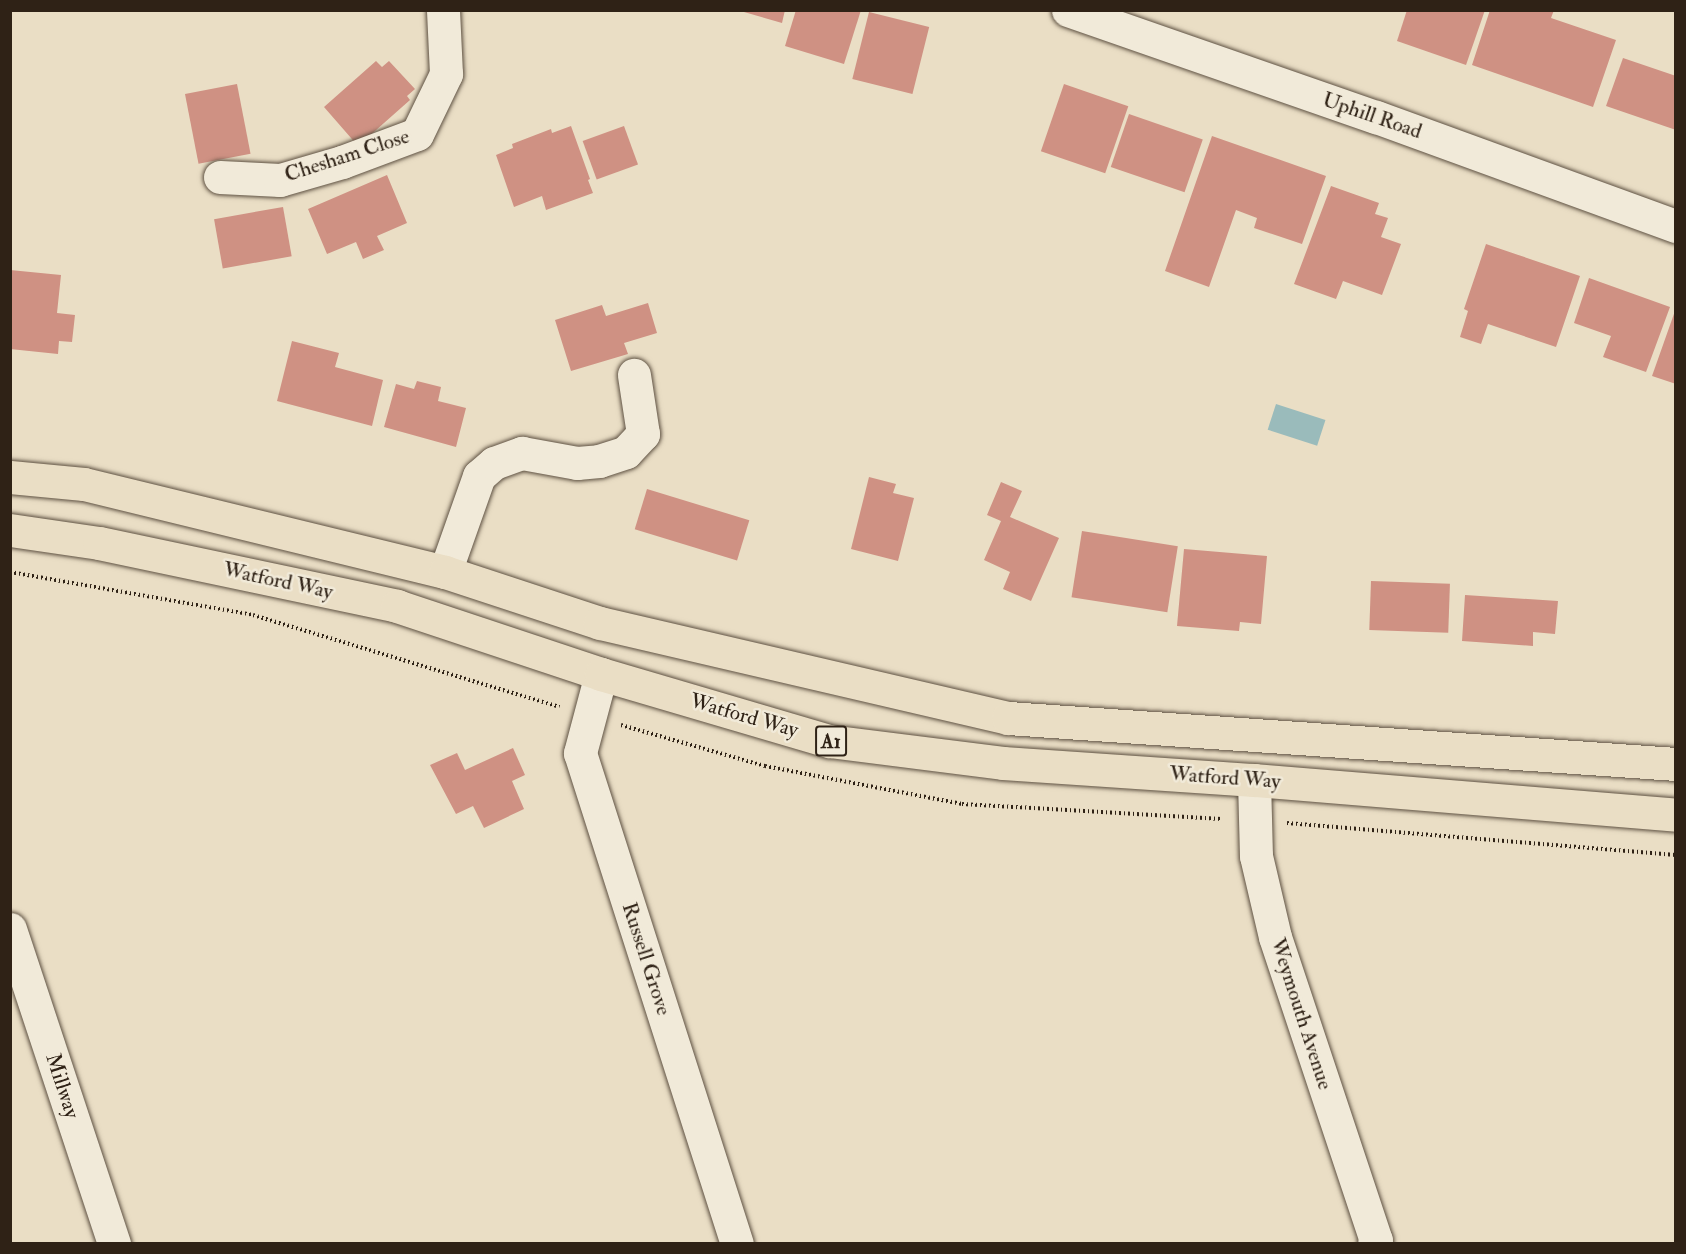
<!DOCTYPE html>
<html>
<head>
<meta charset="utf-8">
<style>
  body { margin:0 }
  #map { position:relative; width:1686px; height:1254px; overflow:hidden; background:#eadec5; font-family:"IM FELL Double Pica",serif }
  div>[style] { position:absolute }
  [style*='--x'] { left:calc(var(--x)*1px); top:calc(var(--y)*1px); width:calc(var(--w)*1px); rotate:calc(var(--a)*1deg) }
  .water>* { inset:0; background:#9abbbb; transform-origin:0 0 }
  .building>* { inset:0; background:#cf9183; transform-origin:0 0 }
  .path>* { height:4px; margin-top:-2px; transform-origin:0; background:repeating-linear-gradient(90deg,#2f2216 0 1.5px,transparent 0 4.5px) }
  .roads { filter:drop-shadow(0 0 2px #5e5142) drop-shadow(0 0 2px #5e5142) }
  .minor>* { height:33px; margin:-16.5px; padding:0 16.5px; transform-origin:16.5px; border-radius:16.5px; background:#f1ead9 }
  .highway>* { height:33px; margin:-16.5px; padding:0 16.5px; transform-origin:16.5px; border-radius:16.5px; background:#eadec5 }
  span { translate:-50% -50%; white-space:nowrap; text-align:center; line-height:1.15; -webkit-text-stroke:5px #f1ead9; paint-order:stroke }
  .shield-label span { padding:2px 4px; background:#f1ead9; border:2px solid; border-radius:4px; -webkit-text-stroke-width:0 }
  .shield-label { font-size:20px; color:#2f2216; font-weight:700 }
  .street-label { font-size:21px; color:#2f2216 }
  .frame { position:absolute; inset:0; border:12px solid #2f2216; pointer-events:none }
</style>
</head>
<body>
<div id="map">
  <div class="water">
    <i style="left:1276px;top:404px;width:52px;height:27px;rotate:18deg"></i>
  </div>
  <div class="building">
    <i style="clip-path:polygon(737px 10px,785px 10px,782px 23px)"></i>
    <i style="clip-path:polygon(796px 10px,861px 10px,844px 64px,785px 46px)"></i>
    <i style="clip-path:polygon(1407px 10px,1485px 10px,1466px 65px,1397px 41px)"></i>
    <i style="clip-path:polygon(1490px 10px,1554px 10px,1551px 18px,1616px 40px,1593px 107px,1472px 65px)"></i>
    <i style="left:869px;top:12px;width:62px;height:69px;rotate:14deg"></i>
    <i style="clip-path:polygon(1623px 58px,1676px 76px,1676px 130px,1606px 106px)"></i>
    <i style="clip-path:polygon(376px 61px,382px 67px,389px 61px,415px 89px,407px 96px,410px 100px,358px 146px,324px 107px)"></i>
    <i style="left:237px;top:84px;width:71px;height:53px;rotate:79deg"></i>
    <i style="left:1064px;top:84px;width:68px;height:71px;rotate:19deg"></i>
    <i style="left:1129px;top:114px;width:78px;height:56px;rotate:19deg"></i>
    <i style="clip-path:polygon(571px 126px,590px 179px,588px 180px,593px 193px,546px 210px,542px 196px,514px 207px,496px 155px,513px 148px,512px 144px,551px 129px,552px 133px)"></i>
    <i style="left:624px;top:126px;width:41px;height:44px;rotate:70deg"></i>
    <i style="clip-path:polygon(1212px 136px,1326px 176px,1302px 244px,1254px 228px,1257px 218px,1236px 210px,1209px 287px,1165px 271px)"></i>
    <i style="clip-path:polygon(387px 175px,407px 223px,377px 236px,384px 250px,363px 259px,356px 242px,327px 254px,308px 209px)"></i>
    <i style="clip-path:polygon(1331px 186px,1379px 203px,1375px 214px,1388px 218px,1381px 237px,1401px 244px,1382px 295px,1343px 281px,1336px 299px,1294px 284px)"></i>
    <i style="left:283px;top:207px;width:50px;height:70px;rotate:80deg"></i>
    <i style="clip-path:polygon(1486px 244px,1580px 276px,1556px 347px,1488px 324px,1481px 344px,1460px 337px,1468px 311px,1464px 309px)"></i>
    <i style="clip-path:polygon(10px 270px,61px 275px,57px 313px,75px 315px,72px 342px,59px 341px,58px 354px,10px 349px)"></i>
    <i style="clip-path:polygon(1589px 278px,1670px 307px,1646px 372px,1603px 357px,1611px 336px,1574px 323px)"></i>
    <i style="clip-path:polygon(648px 303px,657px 333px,624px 343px,628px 354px,571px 371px,555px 320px,602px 305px,606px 316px)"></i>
    <i style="clip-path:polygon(1675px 311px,1676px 311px,1676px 384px,1652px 376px)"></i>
    <i style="clip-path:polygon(292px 341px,339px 353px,335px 367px,383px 380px,372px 426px,277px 401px)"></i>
    <i style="clip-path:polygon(417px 381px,441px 387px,438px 401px,466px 408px,456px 447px,384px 427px,396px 384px,414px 389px)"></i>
    <i style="clip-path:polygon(869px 477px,896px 484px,893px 493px,914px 498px,898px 561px,851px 549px)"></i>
    <i style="clip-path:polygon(1001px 482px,1022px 491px,1010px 517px,1059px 538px,1031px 601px,1003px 589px,1010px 572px,984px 560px,1001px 521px,987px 515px)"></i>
    <i style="left:647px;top:489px;width:107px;height:42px;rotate:17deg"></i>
    <i style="left:1082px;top:531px;width:97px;height:67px;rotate:9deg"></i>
    <i style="clip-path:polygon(1184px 549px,1267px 556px,1261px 624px,1240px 622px,1239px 631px,1177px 626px)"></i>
    <i style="left:1371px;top:581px;width:79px;height:49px;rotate:2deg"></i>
    <i style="clip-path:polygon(1465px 595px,1558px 601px,1555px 634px,1533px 632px,1533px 646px,1462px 641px)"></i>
    <i style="clip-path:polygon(513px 748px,525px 775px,512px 781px,524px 809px,484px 828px,473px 806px,456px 814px,430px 765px,457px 753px,465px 770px)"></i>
  </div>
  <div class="path">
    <i style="--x:10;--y:572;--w:247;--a:10"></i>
    <i style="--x:253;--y:615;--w:320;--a:16.7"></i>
    <i style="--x:621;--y:725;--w:150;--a:15.9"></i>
    <i style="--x:765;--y:766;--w:201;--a:10.9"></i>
    <i style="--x:962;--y:804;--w:260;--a:3.3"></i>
    <i style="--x:1287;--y:823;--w:390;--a:4.7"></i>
  </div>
  <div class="roads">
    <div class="minor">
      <i style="--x:1068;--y:10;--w:326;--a:19.2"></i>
      <i style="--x:1376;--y:117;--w:319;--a:20"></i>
      <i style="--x:220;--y:177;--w:60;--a:2.9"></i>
      <i style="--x:280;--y:180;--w:65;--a:-16.2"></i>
      <i style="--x:342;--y:162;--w:80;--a:-20.5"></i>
      <i style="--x:417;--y:134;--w:67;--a:-64.2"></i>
      <i style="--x:446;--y:74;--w:64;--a:-92.7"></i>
      <i style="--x:445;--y:572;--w:102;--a:-70.5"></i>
      <i style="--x:479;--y:476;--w:20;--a:-41"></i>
      <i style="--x:494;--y:463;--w:30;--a:-20"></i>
      <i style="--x:522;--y:453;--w:56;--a:10.3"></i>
      <i style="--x:577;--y:463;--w:22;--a:-5"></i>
      <i style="--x:599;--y:461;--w:28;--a:-18"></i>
      <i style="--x:626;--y:452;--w:25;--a:-47"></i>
      <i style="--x:643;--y:434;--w:60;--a:-98.7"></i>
      <i style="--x:601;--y:674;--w:82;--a:104.9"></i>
      <i style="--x:580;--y:753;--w:515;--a:72.27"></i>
      <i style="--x:1254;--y:780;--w:76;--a:88.5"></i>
      <i style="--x:1256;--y:856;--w:83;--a:76.8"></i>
      <i style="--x:1275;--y:937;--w:319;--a:71.6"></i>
      <i style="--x:1376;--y:1240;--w:4;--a:117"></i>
      <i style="--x:10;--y:929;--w:332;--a:71.7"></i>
    </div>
    <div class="highway">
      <i style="--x:10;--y:477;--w:74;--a:5.4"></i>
      <i style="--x:84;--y:484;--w:372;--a:13.7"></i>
      <i style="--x:445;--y:572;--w:163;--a:18.2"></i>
      <i style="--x:600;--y:623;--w:419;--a:13.1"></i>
      <i style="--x:1008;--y:718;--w:670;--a:3.94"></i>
      <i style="--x:10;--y:530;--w:90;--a:8.3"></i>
      <i style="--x:99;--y:543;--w:305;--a:11.9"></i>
      <i style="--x:397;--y:606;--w:215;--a:18.4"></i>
      <i style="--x:601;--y:674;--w:238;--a:16.4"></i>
      <i style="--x:829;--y:741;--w:175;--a:7.2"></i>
      <i style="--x:1003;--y:763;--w:252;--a:3.9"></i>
      <i style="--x:1254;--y:780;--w:423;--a:4.7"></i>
    </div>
  </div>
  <div class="shield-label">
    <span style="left:831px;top:741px">A1</span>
  </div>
  <div class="street-label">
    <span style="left:1372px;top:116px;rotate:19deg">Uphill Road</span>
    <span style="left:347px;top:156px;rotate:-18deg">Chesham Close</span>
    <span style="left:278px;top:581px;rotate:12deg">Watford Way</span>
    <span style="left:744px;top:716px;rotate:16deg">Watford Way</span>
    <span style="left:1225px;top:778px;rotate:4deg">Watford Way</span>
    <span style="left:646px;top:959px;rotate:72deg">Russell Grove</span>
    <span style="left:1301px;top:1014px;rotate:72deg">Weymouth Avenue</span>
    <span style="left:62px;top:1086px;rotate:72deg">Millway</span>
  </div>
  <div class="frame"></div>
</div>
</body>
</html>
